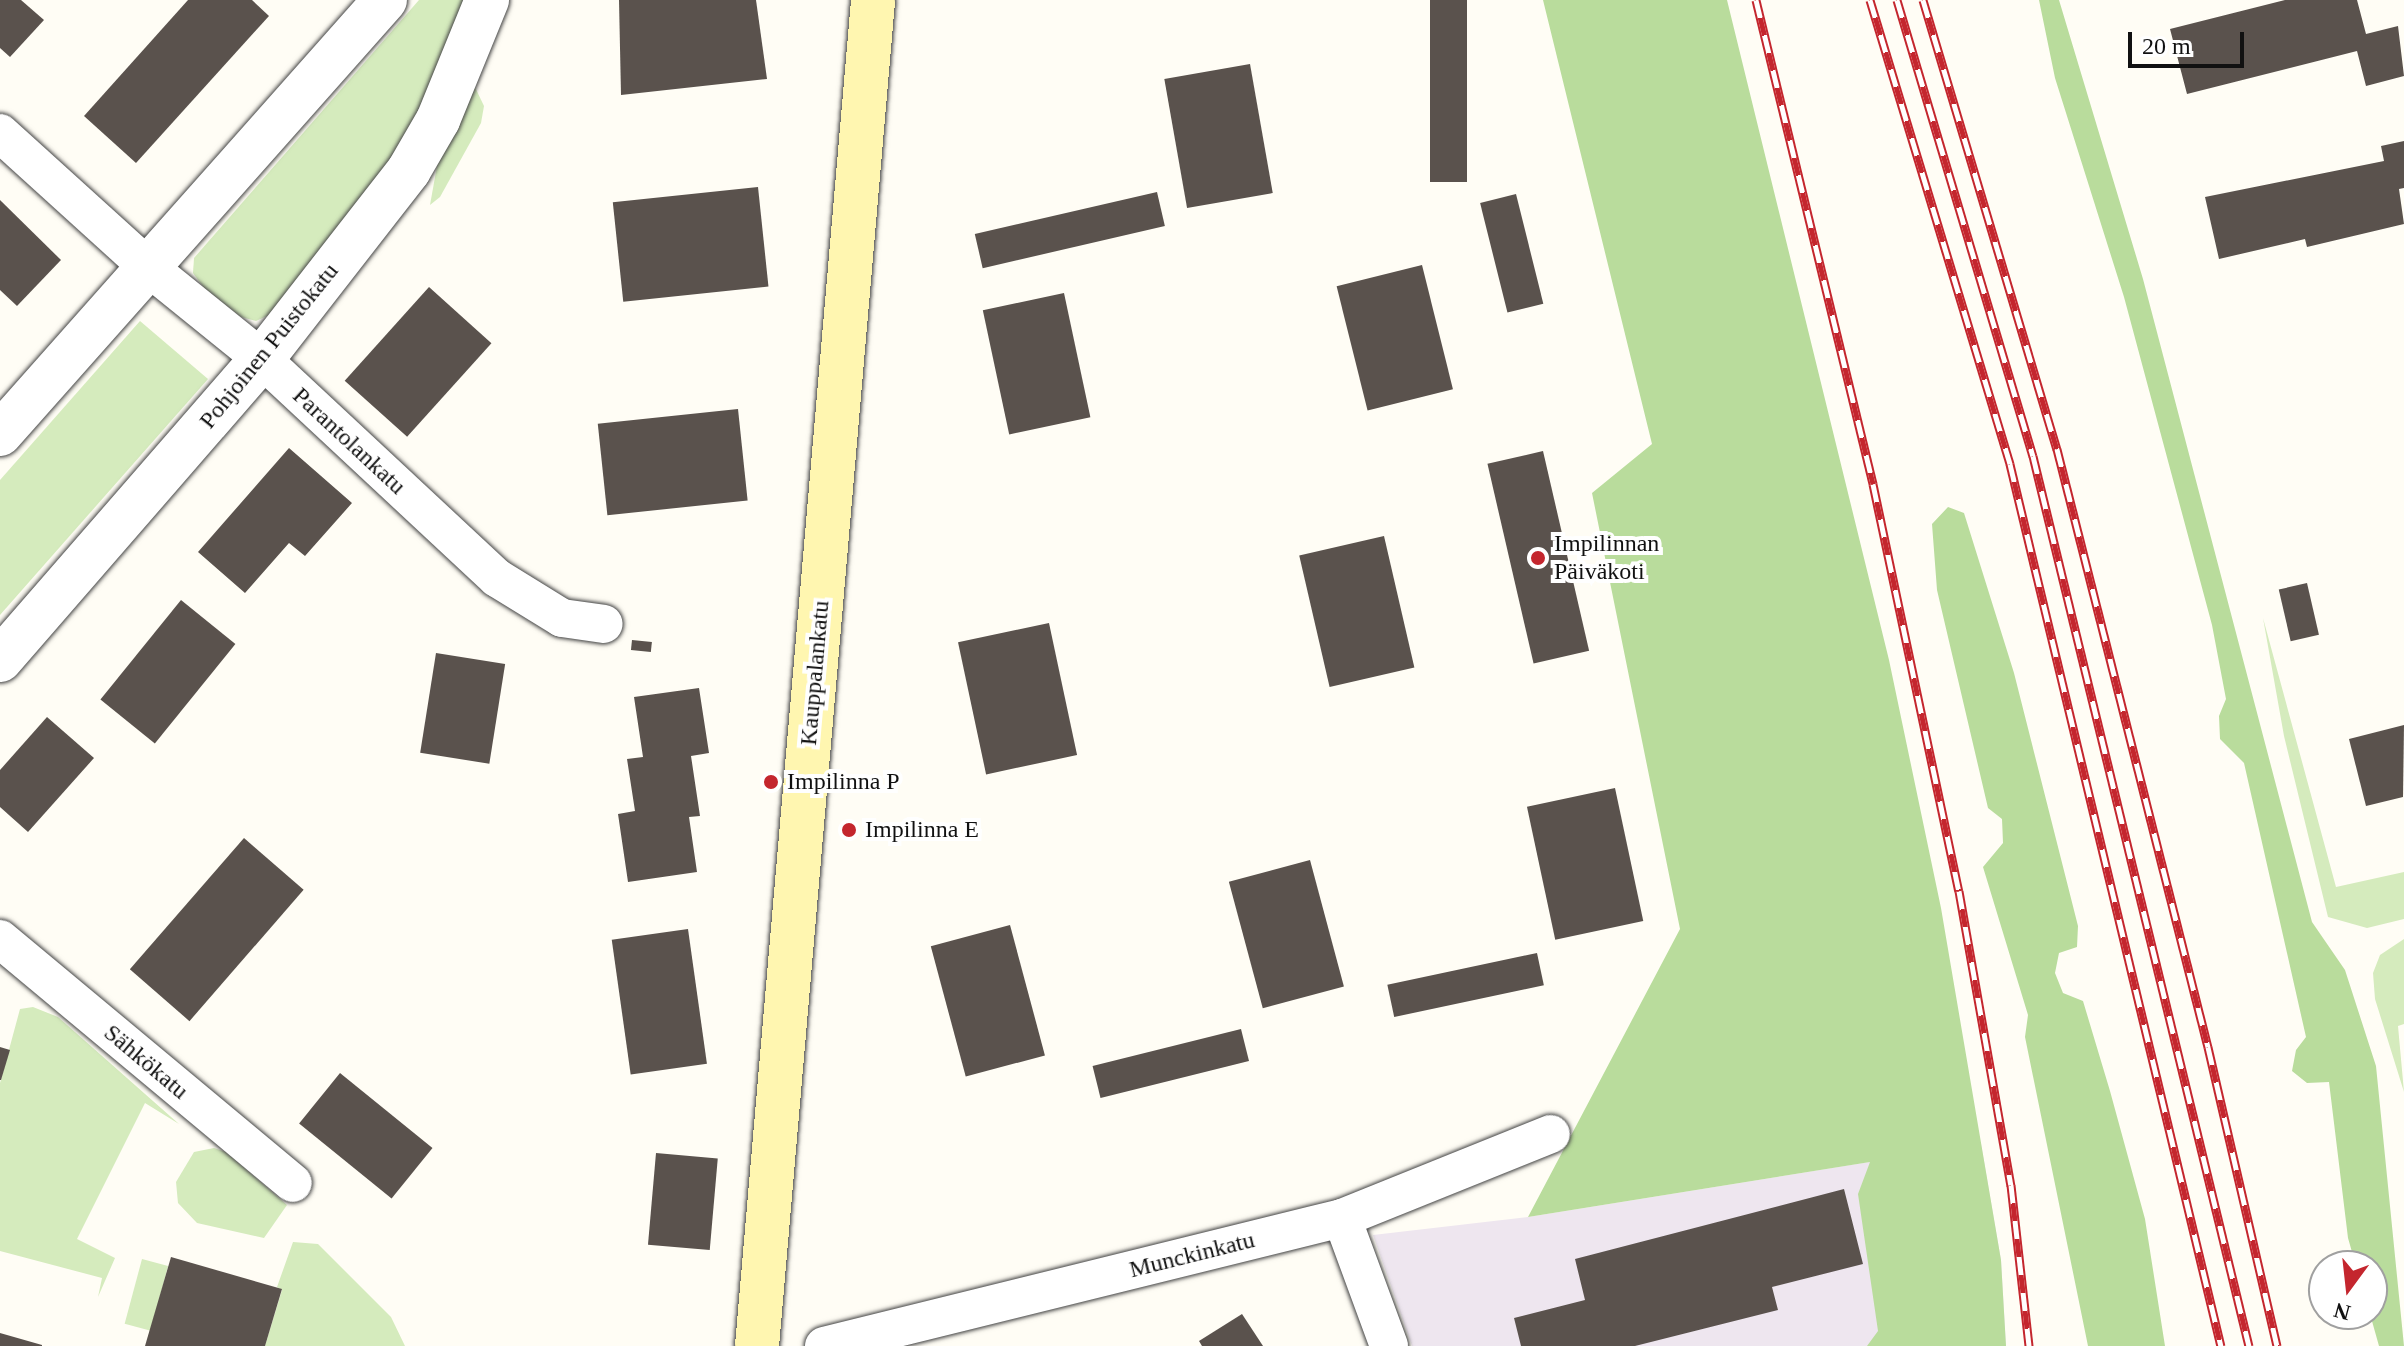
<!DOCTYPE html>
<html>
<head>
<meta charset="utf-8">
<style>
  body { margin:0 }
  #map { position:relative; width:2404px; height:1346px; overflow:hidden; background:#fffdf5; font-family:Georgia,serif }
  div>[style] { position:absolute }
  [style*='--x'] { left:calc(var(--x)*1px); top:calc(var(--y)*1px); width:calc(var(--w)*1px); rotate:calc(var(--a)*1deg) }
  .industrial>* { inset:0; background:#eee6ef }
  .green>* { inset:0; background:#d5ebbd; transform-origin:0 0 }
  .forest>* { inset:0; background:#b9dc9c }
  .building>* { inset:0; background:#5a524d; transform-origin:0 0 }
  .roads { filter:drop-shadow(0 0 2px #444) drop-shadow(0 0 2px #444) }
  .minor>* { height:38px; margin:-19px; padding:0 19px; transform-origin:19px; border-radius:19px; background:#fff }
  .tertiary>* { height:44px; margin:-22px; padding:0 22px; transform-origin:22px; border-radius:22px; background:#fff }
  .secondary>* { height:44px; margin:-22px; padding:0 22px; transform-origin:22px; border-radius:22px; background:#fff6b0 }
  .rail>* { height:9px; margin-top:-4.5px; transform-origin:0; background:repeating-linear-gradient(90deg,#fff 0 18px,#c4262e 0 36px); box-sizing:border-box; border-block:2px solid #c4262e }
  .dots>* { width:22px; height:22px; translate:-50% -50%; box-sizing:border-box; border:4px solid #fff; border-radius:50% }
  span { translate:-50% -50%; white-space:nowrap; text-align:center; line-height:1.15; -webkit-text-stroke:8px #fff; paint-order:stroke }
  .street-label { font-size:24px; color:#111 }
  .poi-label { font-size:24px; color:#111 }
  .left { translate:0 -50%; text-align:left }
  .north { position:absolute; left:2308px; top:1250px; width:80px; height:80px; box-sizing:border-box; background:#fff; border:2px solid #a0a0a0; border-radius:50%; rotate:195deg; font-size:22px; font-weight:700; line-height:32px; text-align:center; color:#111 }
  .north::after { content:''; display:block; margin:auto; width:28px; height:36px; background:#c4262e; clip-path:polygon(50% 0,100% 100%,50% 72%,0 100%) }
  .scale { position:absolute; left:2128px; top:32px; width:116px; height:36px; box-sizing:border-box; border:4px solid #111; border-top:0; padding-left:10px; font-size:24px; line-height:28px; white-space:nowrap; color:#111; -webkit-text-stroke:6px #fff; paint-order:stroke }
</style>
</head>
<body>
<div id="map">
  <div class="industrial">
    <i style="clip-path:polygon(1981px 1144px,2001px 1260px,2006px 1346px,1412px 1346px,1373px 1235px,1528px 1217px)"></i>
  </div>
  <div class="green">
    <i style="clip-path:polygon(419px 0,469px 0,418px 134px,269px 315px,256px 321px,241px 317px,204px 288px,193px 273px,194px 258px)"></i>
    <i style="clip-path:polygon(473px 83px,484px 106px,481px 123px,440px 197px,430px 205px,437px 166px)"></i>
    <i style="clip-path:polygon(140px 321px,208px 379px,0 615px,0 480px)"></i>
    <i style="clip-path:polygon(2263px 618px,2336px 887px,2404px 872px,2404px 919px,2367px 928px,2328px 917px,2284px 736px)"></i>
    <i style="clip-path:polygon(2404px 939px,2404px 1024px,2398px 1026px,2404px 1092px,2375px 999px,2373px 973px,2380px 955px)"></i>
    <i style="clip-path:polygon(33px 1007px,58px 1017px,179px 1124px,145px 1103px,77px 1239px,115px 1258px,98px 1297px,102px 1278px,0 1251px,0 1083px,20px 1009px)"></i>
    <i style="clip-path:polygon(214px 1148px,226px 1152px,287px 1205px,264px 1238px,197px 1223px,178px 1203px,176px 1182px,194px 1152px)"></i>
    <i style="clip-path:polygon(293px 1242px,318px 1244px,391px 1317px,405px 1346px,265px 1346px,282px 1290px,277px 1287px)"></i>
    <i style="left:142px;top:1259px;width:27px;height:67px;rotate:15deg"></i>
  </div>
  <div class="forest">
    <i style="clip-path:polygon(1543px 0,1727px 0,1889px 660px,1941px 908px,2001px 1260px,2006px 1346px,1867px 1346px,1878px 1331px,1858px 1194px,1870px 1162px,1528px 1217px,1680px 929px,1592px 493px,1652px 444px)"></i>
    <i style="clip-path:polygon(2039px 0,2059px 0,2143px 279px,2312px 922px,2345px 970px,2376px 1066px,2404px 1346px,2379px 1346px,2370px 1314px,2372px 1266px,2356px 1266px,2348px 1238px,2329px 1082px,2307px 1083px,2292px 1071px,2296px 1050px,2306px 1037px,2244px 763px,2220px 739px,2219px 716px,2226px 699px,2212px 625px,2124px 297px,2055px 78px)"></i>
    <i style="clip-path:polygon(1948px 507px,1964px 513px,2014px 673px,2078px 926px,2077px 947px,2059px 953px,2055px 973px,2063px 993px,2083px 1001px,2110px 1091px,2145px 1219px,2165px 1346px,2088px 1346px,2025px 1037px,2028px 1015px,1983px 867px,2003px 843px,2002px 819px,1988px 808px,1937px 590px,1932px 524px)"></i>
  </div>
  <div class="building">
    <i style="clip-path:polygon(0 0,21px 0,44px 20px,10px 57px,0 48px)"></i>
    <i style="clip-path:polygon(188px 0,252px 0,269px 16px,136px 163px,84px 116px)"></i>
    <i style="clip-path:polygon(619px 0,756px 0,767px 79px,621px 95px)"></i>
    <i style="left:1430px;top:0;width:37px;height:182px"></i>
    <i style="clip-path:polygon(2285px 0,2357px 0,2366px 34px,2398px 26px,2404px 76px,2366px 86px,2357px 51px,2187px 94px,2170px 29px)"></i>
    <i style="left:1250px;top:64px;width:131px;height:87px;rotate:80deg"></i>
    <i style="clip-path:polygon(2404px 141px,2404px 188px,2399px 189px,2404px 224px,2307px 247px,2305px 239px,2219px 259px,2205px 197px,2384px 161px,2381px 146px)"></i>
    <i style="left:758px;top:187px;width:100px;height:146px;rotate:84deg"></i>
    <i style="left:1157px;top:192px;width:35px;height:187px;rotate:77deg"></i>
    <i style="left:1516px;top:194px;width:113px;height:37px;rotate:76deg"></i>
    <i style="clip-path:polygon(0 200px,61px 260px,17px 306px,0 290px)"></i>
    <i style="left:1422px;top:265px;width:128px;height:88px;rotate:76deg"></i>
    <i style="left:429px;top:287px;width:84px;height:126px;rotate:42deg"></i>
    <i style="left:1064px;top:293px;width:127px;height:83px;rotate:78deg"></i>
    <i style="left:738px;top:409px;width:92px;height:141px;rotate:84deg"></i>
    <i style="clip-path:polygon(289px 448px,352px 503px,305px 556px,289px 543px,245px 593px,198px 552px)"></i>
    <i style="left:1543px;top:451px;width:205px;height:57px;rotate:77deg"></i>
    <i style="left:1384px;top:536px;width:135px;height:87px;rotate:77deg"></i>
    <i style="left:2307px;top:583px;width:53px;height:29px;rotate:77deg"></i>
    <i style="left:181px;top:600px;width:70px;height:128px;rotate:39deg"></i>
    <i style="left:1049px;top:623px;width:135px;height:93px;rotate:78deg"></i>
    <i style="left:632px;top:640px;width:20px;height:10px;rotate:6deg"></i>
    <i style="left:436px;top:653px;width:70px;height:101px;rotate:9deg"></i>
    <i style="clip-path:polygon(699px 688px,709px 753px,691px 756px,700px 816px,689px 817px,697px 872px,628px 882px,618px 814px,635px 811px,627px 759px,643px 757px,634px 697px)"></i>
    <i style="clip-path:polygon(47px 717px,94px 758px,28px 832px,0 807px,0 770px)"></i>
    <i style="clip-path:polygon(2404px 725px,2403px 797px,2366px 806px,2349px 739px)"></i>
    <i style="left:1615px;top:788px;width:136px;height:90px;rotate:78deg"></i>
    <i style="left:244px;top:838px;width:79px;height:174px;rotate:41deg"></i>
    <i style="left:1310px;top:860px;width:131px;height:84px;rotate:75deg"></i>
    <i style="left:1010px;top:925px;width:135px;height:82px;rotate:75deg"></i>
    <i style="left:688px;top:929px;width:136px;height:77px;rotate:82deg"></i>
    <i style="left:1537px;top:953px;width:33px;height:153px;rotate:78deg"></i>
    <i style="left:1241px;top:1029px;width:33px;height:153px;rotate:76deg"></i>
    <i style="clip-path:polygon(0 1047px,10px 1050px,1px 1080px,0 1080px)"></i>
    <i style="left:340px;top:1073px;width:119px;height:65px;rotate:39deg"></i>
    <i style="left:656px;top:1153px;width:62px;height:92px;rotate:5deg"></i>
    <i style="clip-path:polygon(1844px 1189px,1863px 1264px,1772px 1287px,1778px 1310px,1635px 1346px,1521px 1346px,1514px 1318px,1585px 1300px,1575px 1259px)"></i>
    <i style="clip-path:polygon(171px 1257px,282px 1289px,265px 1346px,145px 1346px)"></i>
    <i style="clip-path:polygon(1242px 1314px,1263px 1346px,1202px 1346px,1199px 1341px)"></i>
    <i style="clip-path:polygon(0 1333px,42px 1345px,42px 1346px,0 1346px)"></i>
  </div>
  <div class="roads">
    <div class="minor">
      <i style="--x:0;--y:133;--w:200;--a:42.2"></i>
      <i style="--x:148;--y:267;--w:146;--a:38.9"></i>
      <i style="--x:262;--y:359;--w:321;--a:43"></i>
      <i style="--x:497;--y:578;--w:76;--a:31.6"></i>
      <i style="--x:562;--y:618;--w:42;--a:8.1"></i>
      <i style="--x:0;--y:939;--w:381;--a:39.8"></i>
      <i style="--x:1342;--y:1218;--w:136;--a:69.8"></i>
      <i style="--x:824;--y:1346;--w:534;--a:-13.88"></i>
      <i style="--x:1342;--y:1218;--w:225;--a:-21.9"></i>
    </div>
    <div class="tertiary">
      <i style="--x:0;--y:434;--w:580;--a:-48.42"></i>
      <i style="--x:0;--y:660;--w:399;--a:-49"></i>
      <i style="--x:262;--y:359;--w:239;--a:-52.1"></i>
      <i style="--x:409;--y:170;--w:58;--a:-59.9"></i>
      <i style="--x:438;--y:120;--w:130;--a:-67.8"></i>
    </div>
    <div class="secondary">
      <i style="--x:757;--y:1346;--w:1351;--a:-85.07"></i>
    </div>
  </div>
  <div class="rail">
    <i style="--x:1756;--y:0;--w:498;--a:76.4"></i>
    <i style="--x:1873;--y:484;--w:416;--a:78.1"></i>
    <i style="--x:1959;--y:891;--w:299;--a:80"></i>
    <i style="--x:2011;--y:1185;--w:162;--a:83.6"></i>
    <i style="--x:1870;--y:0;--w:485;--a:73.2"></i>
    <i style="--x:2010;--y:464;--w:907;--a:76.55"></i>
    <i style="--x:1897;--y:0;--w:476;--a:73.4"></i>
    <i style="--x:2033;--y:456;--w:916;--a:76.36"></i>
    <i style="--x:1923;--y:0;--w:469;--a:73.4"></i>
    <i style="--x:2057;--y:449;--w:617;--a:75.83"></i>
    <i style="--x:2208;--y:1047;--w:307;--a:77"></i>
  </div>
  <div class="dots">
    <i style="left:1538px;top:558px;background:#c4262e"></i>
    <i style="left:771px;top:782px;background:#c4262e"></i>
    <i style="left:849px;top:830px;background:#c4262e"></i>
  </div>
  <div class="street-label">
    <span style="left:269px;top:346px;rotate:-51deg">Pohjoinen Puistokatu</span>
    <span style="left:349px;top:441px;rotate:43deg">Parantolankatu</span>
    <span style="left:815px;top:673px;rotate:-85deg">Kauppalankatu</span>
    <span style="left:146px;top:1062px;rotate:40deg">Sähkökatu</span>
    <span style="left:1192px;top:1255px;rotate:-14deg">Munckinkatu</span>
  </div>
  <div class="poi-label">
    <span class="left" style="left:1554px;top:558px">Impilinnan<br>Päiväkoti</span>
    <span class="left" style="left:787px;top:782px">Impilinna P</span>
    <span class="left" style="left:865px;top:830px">Impilinna E</span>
  </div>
  <div class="north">N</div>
  <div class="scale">20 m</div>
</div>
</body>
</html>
